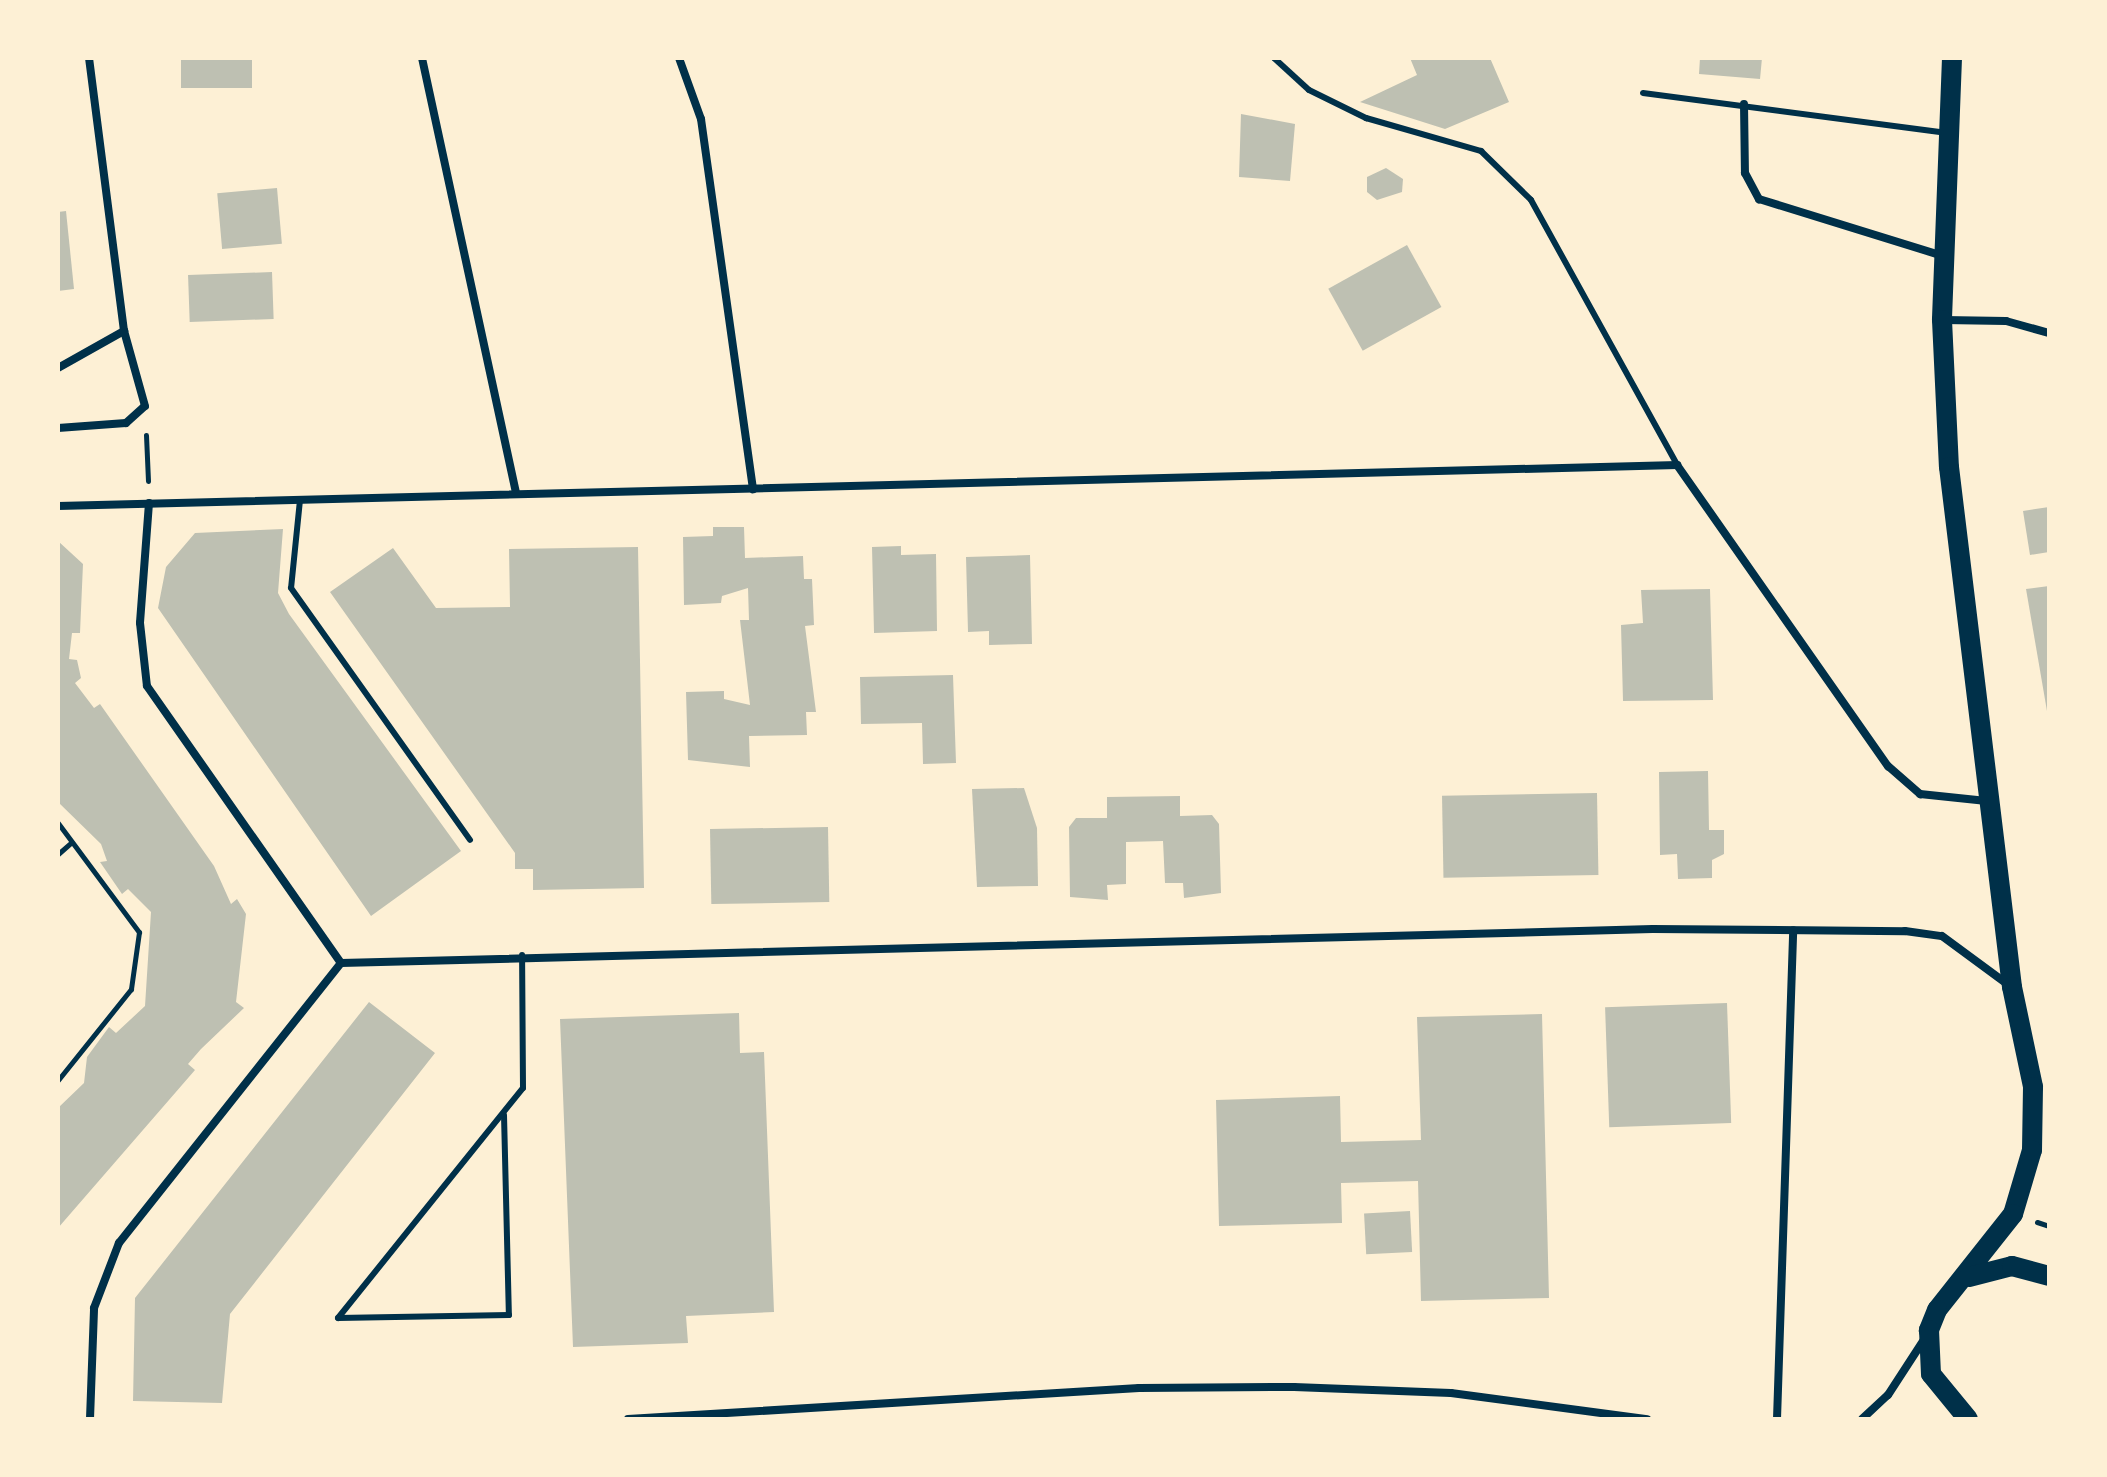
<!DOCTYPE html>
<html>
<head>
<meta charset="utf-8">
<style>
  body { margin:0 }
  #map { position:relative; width:2107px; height:1477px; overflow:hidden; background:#fdf0d5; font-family:Ubuntu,sans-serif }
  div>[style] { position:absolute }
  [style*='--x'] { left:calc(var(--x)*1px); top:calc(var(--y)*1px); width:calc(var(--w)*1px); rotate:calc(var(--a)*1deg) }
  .building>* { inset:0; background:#bec0b2; transform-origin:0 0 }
  .path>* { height:5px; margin:-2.5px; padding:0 2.5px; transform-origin:2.5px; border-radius:2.5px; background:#003049 }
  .service>* { height:6px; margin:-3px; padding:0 3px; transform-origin:3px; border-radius:3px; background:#003049 }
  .minor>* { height:8px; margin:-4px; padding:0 4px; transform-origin:4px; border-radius:4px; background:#003049 }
  .primary>* { height:20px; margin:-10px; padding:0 10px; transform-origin:10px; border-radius:10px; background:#003049 }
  span { translate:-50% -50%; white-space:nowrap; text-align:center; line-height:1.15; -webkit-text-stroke:7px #fdf0d5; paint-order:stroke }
  .frame { position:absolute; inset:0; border:60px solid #fdf0d5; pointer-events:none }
</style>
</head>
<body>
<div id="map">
  <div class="building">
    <i style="left:181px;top:58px;width:71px;height:30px"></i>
    <i style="clip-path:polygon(1410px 58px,1490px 58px,1509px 102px,1445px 129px,1360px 102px,1417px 75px)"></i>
    <i style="clip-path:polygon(1700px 58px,1762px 58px,1760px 79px,1699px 74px)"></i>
    <i style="clip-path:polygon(1241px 114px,1295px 124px,1290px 181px,1239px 177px)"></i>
    <i style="clip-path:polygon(1386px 168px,1403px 179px,1402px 192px,1377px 200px,1367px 192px,1367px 177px)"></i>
    <i style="left:277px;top:188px;width:56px;height:60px;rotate:85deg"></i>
    <i style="clip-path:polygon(66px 211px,74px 289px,58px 291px,58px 212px)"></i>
    <i style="left:1407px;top:245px;width:71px;height:90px;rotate:61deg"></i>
    <i style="left:272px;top:272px;width:47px;height:84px;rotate:88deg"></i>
    <i style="clip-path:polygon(2049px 507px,2049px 552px,2030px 555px,2023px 511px)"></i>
    <i style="clip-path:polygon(713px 527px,744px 527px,745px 558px,803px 556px,804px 579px,812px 579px,814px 625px,805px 626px,816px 712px,806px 712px,807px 735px,749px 736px,750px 767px,688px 760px,686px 692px,724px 691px,724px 699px,750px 705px,740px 620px,749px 620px,748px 588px,722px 596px,721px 603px,684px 605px,683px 537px,713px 536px)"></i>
    <i style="clip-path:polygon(283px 529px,278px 593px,289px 614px,461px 851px,371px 916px,158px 608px,166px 567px,195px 533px)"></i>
    <i style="clip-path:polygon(58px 541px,83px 564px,80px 633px,72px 633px,69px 659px,77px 660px,81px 678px,75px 683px,94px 708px,100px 704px,214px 866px,231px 904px,237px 899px,246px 914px,236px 1002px,244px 1008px,201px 1049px,188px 1064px,195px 1070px,58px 1228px,58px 1108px,84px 1083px,87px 1057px,109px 1027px,116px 1033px,145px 1006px,151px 912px,128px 889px,122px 894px,100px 862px,107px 861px,101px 844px,58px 802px)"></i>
    <i style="clip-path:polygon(901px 546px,901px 555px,936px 554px,937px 631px,874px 633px,872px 547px)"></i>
    <i style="clip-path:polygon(638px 547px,644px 888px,533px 890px,533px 869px,515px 869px,515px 853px,330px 592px,393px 548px,436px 608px,510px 607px,509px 549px)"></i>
    <i style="clip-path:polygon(1030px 555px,1032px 644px,989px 645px,989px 631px,968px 632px,966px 557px)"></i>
    <i style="clip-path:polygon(2049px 586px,2049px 711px,2047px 711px,2026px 589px)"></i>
    <i style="clip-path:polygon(1710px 589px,1713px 700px,1623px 701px,1621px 625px,1643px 623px,1641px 590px)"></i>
    <i style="clip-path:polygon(953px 675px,956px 763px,923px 764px,922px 723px,861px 724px,860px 677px)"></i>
    <i style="clip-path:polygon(1708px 771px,1709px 830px,1724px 830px,1724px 854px,1712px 860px,1712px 878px,1678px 879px,1677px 854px,1660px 855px,1659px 772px)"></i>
    <i style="clip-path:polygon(1024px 788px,1037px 828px,1038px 886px,977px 887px,972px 789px)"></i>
    <i style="left:1597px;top:793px;width:82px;height:155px;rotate:89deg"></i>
    <i style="clip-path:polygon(1180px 796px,1180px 816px,1212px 815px,1219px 824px,1221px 893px,1184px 898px,1183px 883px,1165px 883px,1163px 841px,1126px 842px,1126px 884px,1107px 885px,1108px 900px,1070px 897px,1069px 827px,1076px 818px,1107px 818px,1107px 797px)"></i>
    <i style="left:828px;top:827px;width:75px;height:118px;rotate:89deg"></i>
    <i style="clip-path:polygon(369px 1002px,435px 1053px,230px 1314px,222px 1403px,133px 1401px,135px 1298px)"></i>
    <i style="left:1727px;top:1003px;width:120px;height:122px;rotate:88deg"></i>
    <i style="clip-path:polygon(739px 1013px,740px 1053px,764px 1052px,774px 1312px,686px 1316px,688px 1343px,573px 1347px,560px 1019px)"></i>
    <i style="clip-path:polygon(1542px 1014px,1549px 1298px,1421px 1301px,1418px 1181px,1341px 1183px,1342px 1223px,1219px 1226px,1216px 1100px,1340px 1096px,1341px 1142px,1421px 1140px,1417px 1017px)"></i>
    <i style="left:1410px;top:1211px;width:41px;height:46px;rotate:87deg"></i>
  </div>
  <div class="path">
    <i style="--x:146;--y:435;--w:46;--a:87.5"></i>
    <i style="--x:58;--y:823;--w:136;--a:53.4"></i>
    <i style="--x:139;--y:932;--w:58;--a:98"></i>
    <i style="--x:131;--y:989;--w:117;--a:128.7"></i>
    <i style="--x:58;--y:854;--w:18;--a:-41"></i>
    <i style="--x:2037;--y:1222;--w:13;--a:18"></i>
  </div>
  <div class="service">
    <i style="--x:1274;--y:58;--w:47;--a:42.4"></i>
    <i style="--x:1309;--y:90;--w:64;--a:26.2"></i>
    <i style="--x:1366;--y:118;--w:120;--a:16"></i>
    <i style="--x:1481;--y:151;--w:70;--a:44.4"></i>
    <i style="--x:1531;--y:200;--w:303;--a:61.1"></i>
    <i style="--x:1643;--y:93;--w:305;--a:7.5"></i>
    <i style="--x:300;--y:500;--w:88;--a:95.8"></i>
    <i style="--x:291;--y:588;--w:309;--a:54.6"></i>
    <i style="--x:504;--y:1115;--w:200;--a:88.6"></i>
    <i style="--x:509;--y:1315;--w:171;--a:179"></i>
    <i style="--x:338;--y:1318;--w:295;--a:-51.2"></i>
    <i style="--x:523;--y:1088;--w:133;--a:-90.4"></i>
  </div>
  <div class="minor">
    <i style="--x:422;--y:58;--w:446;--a:77.8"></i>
    <i style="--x:679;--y:58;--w:65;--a:70.2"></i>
    <i style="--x:701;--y:119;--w:374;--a:82"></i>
    <i style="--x:1744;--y:104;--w:69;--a:89.2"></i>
    <i style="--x:1745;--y:173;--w:30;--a:62"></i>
    <i style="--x:1759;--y:199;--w:193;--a:17.2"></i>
    <i style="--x:1944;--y:320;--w:62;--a:0.9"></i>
    <i style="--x:2006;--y:321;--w:45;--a:15.6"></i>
    <i style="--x:58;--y:368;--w:76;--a:-29.3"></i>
    <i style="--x:124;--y:331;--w:275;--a:-97.3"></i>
    <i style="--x:58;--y:428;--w:68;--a:-4.2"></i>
    <i style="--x:126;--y:423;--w:25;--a:-42"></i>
    <i style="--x:145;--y:406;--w:78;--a:-105.6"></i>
    <i style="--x:149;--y:503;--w:120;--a:94.3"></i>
    <i style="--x:140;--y:623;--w:63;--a:83.7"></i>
    <i style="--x:147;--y:686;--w:338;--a:55"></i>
    <i style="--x:58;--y:506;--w:1620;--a:-1.45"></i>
    <i style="--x:1677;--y:465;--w:368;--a:55"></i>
    <i style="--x:1888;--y:766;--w:43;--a:41.2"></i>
    <i style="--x:1920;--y:794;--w:67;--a:6"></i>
    <i style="--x:341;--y:963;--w:1312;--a:-1.48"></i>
    <i style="--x:1653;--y:929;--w:252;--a:0.5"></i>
    <i style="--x:1905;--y:931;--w:37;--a:8"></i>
    <i style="--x:1942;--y:936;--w:81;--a:36.4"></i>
    <i style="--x:90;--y:1419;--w:111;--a:-87.9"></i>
    <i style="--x:94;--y:1308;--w:70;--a:-69"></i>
    <i style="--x:119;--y:1243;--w:357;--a:-51.6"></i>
    <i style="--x:628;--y:1419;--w:512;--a:-3.47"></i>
    <i style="--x:1139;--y:1388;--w:155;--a:-0.4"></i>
    <i style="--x:1294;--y:1387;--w:157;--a:2.2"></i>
    <i style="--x:1451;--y:1393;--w:198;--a:7.6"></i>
    <i style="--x:1777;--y:1419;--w:489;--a:-88.1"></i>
    <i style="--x:1862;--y:1419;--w:35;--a:-43"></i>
    <i style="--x:1888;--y:1395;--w:68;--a:-57"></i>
  </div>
  <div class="primary">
    <i style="--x:1952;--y:58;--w:262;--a:92.2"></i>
    <i style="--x:1942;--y:320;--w:147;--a:87.3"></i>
    <i style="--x:1949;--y:467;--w:524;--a:83.09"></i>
    <i style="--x:2012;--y:987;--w:102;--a:78.1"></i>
    <i style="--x:2033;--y:1087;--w:63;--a:90.9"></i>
    <i style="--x:2032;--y:1150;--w:67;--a:106.5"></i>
    <i style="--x:2013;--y:1214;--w:122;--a:128.4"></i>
    <i style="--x:1937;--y:1310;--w:22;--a:112"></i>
    <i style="--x:1929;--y:1330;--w:44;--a:87.4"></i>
    <i style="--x:1931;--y:1374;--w:58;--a:50.6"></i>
    <i style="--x:1969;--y:1277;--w:44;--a:-14.3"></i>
    <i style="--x:2012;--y:1266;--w:38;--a:15"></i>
  </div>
  <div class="frame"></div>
</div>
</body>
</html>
